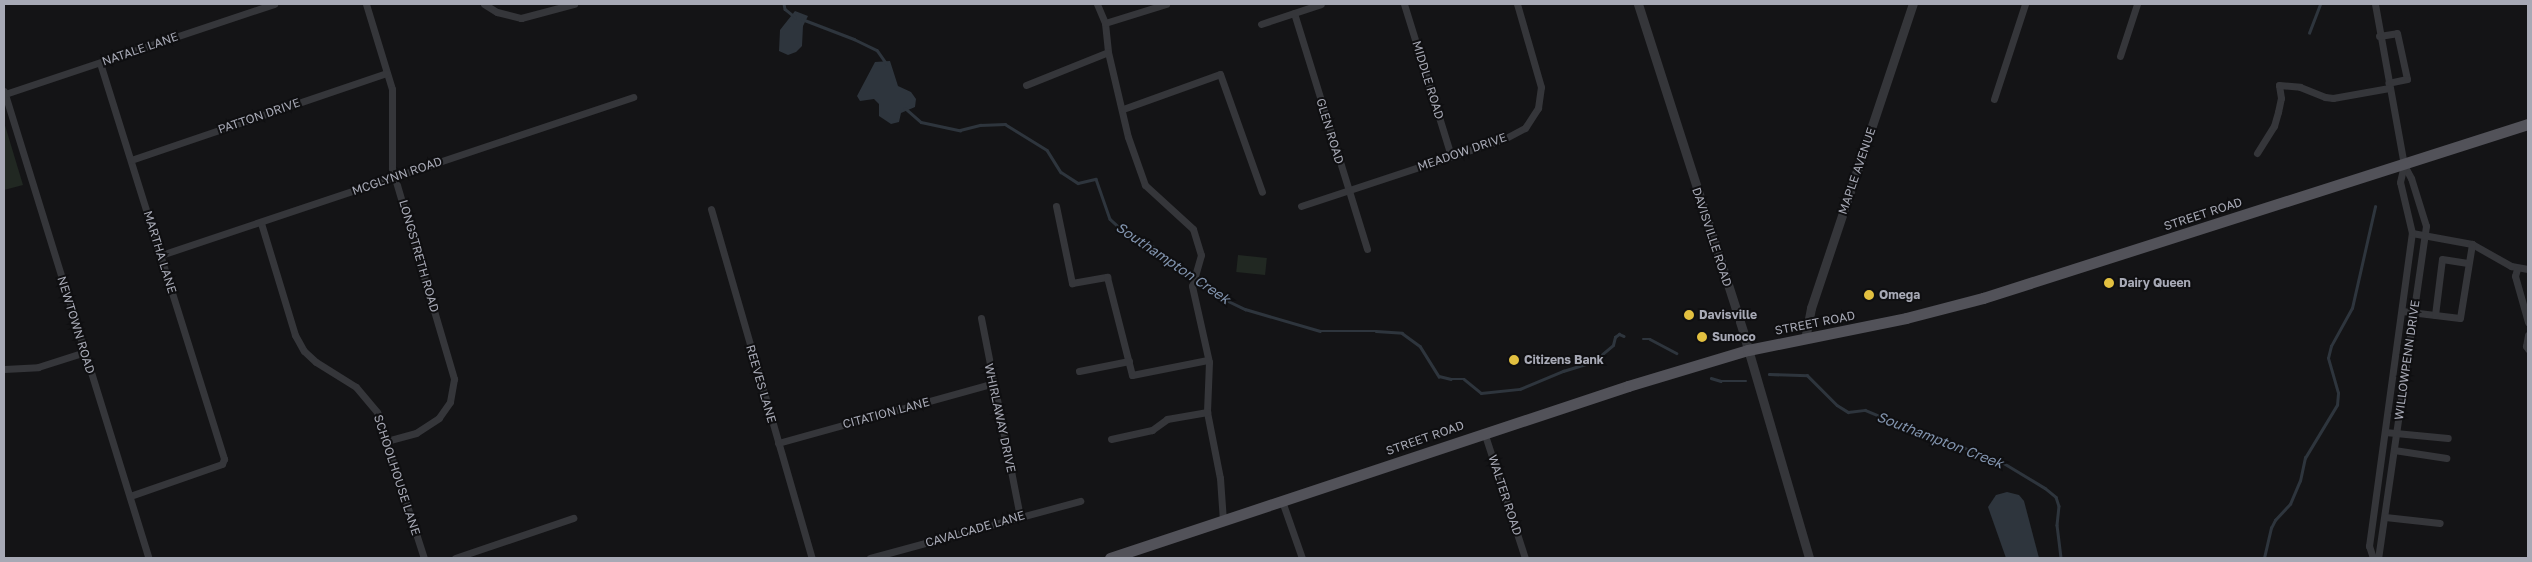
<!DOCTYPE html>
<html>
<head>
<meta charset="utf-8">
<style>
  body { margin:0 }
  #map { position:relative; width:2532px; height:562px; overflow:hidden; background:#141416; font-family:"Golos Text",sans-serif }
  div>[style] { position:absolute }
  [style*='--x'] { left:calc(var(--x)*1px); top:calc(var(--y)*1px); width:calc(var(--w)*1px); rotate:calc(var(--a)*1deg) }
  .green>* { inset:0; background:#212822; transform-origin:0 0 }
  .water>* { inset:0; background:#2e353d }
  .stream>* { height:2.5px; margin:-1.25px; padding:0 1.25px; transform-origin:1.25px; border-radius:1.25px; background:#2e353d }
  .minor>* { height:7px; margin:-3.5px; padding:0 3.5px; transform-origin:3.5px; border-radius:3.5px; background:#35363a }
  .tertiary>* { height:9px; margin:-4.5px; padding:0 4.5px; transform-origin:4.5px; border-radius:4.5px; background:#35363a }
  .primary>* { height:11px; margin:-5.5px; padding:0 5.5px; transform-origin:5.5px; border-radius:5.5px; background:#525259 }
  .dots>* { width:14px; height:14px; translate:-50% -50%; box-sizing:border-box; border:2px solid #0f0f11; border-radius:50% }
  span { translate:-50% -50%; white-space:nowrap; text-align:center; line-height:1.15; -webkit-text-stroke:4px #0f0f11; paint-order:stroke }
  .street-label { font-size:12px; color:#a7a9b5 }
  .poi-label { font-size:12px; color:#a7a9b5; font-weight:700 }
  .left { translate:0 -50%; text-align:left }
  .water-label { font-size:14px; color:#8193ad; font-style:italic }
  .frame { position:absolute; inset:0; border:5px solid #a7a9b5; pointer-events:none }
</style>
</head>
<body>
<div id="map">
  <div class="green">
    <i style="clip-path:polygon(4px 122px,23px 185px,4px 190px)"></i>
    <i style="left:1238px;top:255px;width:29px;height:17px;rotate:6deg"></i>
  </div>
  <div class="water">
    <i style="clip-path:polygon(795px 11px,808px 16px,803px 26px,802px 46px,796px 52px,788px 55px,779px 51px,780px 30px)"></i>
    <i style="clip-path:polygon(890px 61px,898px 86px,911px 92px,916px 99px,915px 107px,901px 113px,899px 122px,891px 124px,879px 116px,879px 104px,874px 99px,860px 101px,857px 96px,875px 62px)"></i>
    <i style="clip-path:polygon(2007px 492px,2019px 495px,2024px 501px,2039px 558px,2006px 558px,1988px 507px,1996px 495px)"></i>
  </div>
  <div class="stream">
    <i style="--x:784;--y:4;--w:5;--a:79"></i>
    <i style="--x:785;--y:9;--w:13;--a:39"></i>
    <i style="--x:802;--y:19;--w:56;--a:21"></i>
    <i style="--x:854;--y:39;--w:25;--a:26"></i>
    <i style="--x:877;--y:50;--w:16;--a:55"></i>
    <i style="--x:2309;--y:33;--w:31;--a:-69"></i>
    <i style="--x:905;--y:108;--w:21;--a:41"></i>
    <i style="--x:921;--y:122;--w:40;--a:12"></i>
    <i style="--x:960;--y:130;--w:21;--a:-14"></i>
    <i style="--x:980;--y:125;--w:25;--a:-2"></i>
    <i style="--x:1005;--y:124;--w:49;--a:31.8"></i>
    <i style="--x:1047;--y:150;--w:26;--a:58"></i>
    <i style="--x:1061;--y:172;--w:20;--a:33"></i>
    <i style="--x:1078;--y:183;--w:18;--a:-13"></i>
    <i style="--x:1096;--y:179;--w:42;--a:70.7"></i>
    <i style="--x:1110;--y:219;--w:15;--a:42"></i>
    <i style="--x:1121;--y:229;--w:30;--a:26"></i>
    <i style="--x:1148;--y:242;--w:38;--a:41"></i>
    <i style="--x:1177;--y:267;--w:52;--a:34.9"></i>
    <i style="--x:1220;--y:297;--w:28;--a:26"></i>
    <i style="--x:1245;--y:309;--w:78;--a:16.3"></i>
    <i style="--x:1320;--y:331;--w:56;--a:0"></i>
    <i style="--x:1376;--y:331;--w:26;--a:4"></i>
    <i style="--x:1402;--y:333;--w:22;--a:36"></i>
    <i style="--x:1420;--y:346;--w:36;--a:58"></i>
    <i style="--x:1439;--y:376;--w:12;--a:14"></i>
    <i style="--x:1451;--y:379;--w:13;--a:0"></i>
    <i style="--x:1464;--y:379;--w:22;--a:39"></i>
    <i style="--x:1481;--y:393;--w:39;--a:-6"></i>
    <i style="--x:1520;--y:389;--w:47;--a:-22.7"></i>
    <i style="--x:1563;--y:371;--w:31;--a:-17"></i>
    <i style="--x:1593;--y:362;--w:26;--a:-40"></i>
    <i style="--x:1613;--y:345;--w:8;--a:-76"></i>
    <i style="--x:1615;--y:337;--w:5;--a:-37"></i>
    <i style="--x:1619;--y:334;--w:5;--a:22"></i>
    <i style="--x:1643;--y:339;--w:7;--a:0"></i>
    <i style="--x:1650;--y:339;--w:30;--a:28"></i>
    <i style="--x:1769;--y:374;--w:38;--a:2"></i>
    <i style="--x:1807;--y:375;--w:42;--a:45"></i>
    <i style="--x:1837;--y:405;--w:13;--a:32"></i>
    <i style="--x:1848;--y:412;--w:17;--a:-7"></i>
    <i style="--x:1865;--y:410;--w:65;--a:22.6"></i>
    <i style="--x:1925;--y:435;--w:34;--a:15"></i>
    <i style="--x:1958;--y:444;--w:18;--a:29"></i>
    <i style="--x:1974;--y:453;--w:29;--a:18"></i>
    <i style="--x:2002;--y:462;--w:50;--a:31.2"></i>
    <i style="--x:2045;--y:488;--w:14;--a:39"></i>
    <i style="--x:2056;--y:497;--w:9;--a:72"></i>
    <i style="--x:2059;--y:506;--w:19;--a:96"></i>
    <i style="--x:2057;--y:525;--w:33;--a:83"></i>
    <i style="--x:1711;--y:378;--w:10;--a:17"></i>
    <i style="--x:1721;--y:381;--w:25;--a:0"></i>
    <i style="--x:2264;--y:558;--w:31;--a:-77"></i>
    <i style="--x:2271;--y:528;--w:9;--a:-63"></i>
    <i style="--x:2275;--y:520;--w:22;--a:-47"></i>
    <i style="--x:2290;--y:504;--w:25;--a:-67"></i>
    <i style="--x:2300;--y:481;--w:24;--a:-78"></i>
    <i style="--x:2305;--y:458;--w:62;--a:-58.9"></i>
    <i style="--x:2337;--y:405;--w:12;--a:-85"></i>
    <i style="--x:2338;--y:393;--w:36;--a:-106"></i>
    <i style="--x:2328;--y:358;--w:12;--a:-76"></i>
    <i style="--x:2331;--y:346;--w:43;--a:-61.1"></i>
    <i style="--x:2352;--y:308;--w:104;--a:-77.2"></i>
  </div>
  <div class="minor">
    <i style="--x:366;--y:4;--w:89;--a:73"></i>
    <i style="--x:392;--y:89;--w:79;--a:90"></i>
    <i style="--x:392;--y:168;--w:220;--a:73.6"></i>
    <i style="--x:454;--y:379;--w:23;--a:100"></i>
    <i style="--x:450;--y:402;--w:19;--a:125"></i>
    <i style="--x:439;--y:418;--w:27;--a:147"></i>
    <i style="--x:416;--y:433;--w:31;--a:165"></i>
    <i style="--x:484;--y:4;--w:15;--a:32"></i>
    <i style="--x:497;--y:12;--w:25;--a:14"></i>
    <i style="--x:521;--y:18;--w:55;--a:-14.8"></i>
    <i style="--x:1097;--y:4;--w:21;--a:67"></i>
    <i style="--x:1105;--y:23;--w:29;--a:84"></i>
    <i style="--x:1108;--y:52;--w:87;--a:76.8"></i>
    <i style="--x:1128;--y:137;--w:51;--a:70.5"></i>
    <i style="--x:1145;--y:185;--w:65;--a:42.5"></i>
    <i style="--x:1193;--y:229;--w:27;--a:73"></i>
    <i style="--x:1201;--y:255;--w:32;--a:106"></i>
    <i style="--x:1192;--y:286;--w:78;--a:77.4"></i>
    <i style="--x:1209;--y:362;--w:50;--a:92.3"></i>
    <i style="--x:1207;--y:412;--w:67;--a:78.9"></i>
    <i style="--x:1220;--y:478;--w:43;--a:86"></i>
    <i style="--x:1404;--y:4;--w:159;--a:72.8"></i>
    <i style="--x:2375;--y:4;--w:164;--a:79.8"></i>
    <i style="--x:2404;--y:165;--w:15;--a:62"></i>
    <i style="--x:2411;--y:178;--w:50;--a:72.6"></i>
    <i style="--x:2426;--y:226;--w:335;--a:98.2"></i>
    <i style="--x:1294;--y:13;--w:247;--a:72.8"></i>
    <i style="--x:1105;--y:23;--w:64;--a:-17.3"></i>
    <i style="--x:1261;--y:24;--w:63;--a:-18.4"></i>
    <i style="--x:2379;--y:36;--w:18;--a:-9"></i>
    <i style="--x:2397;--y:33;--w:47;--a:77.7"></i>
    <i style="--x:2407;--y:79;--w:19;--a:168"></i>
    <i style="--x:2120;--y:56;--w:55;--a:-71.9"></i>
    <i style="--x:100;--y:63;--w:415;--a:72.6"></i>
    <i style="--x:224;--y:459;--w:5;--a:112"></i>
    <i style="--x:222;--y:464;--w:97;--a:160.8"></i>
    <i style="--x:1026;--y:85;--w:88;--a:-21.9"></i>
    <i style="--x:4;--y:91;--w:489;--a:72.8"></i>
    <i style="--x:5;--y:94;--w:284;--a:-18.5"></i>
    <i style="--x:1994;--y:99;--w:100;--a:-71.9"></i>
    <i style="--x:1123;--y:109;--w:103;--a:-19.8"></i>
    <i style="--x:1220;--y:74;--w:125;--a:70.4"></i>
    <i style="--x:2257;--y:153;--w:32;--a:-58"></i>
    <i style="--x:2274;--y:126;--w:15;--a:-74"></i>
    <i style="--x:2278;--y:112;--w:14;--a:-78"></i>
    <i style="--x:2281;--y:98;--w:13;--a:-99"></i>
    <i style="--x:2279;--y:85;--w:21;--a:5"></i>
    <i style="--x:2300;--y:87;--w:27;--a:22"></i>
    <i style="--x:2325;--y:97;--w:8;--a:7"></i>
    <i style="--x:2333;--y:98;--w:57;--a:-10.1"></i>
    <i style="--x:131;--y:160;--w:270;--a:-18.8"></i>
    <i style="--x:1056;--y:206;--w:79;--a:78.3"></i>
    <i style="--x:1072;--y:283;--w:36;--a:-10"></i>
    <i style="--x:1107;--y:277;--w:101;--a:75.7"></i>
    <i style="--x:1132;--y:375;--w:77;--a:-11.2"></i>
    <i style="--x:1301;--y:206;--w:214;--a:-18.3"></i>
    <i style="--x:1504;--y:139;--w:24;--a:-28"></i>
    <i style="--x:1525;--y:128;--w:24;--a:-57"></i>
    <i style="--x:1538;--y:108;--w:21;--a:-82"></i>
    <i style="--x:1541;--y:87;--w:86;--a:-106.1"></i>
    <i style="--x:711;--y:209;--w:363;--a:73.9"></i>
    <i style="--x:261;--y:223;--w:117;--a:73.1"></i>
    <i style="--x:295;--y:335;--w:18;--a:61"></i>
    <i style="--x:304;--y:351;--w:16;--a:43"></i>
    <i style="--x:316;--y:362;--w:47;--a:32"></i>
    <i style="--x:356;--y:387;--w:33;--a:50"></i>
    <i style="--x:377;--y:412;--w:153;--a:72.2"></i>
    <i style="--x:2412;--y:233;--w:61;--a:10.4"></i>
    <i style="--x:2472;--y:244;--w:45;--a:29.4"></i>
    <i style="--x:2511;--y:266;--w:17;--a:10"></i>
    <i style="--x:161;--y:255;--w:498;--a:-18.5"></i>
    <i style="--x:2517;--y:269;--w:7;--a:106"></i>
    <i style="--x:2515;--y:276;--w:48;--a:74.2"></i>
    <i style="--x:2402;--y:311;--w:58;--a:6.9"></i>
    <i style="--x:2460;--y:318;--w:75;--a:-80.8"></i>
    <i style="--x:2435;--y:315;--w:56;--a:-82.9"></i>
    <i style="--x:2442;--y:259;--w:26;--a:9"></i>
    <i style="--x:981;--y:318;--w:203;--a:78.9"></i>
    <i style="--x:2528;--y:335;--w:11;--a:100"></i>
    <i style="--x:2526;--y:346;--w:4;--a:56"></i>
    <i style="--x:4;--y:369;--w:34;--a:-3"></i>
    <i style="--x:38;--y:367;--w:49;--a:-17.7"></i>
    <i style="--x:1079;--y:371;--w:51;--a:-11.3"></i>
    <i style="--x:1484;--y:432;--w:133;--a:72"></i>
    <i style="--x:2385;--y:432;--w:63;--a:5.4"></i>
    <i style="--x:1111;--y:439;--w:42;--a:-12.4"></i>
    <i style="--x:1152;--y:430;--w:19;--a:-36"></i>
    <i style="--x:1167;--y:419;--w:41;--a:-9.9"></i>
    <i style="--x:778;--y:443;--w:224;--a:-15.5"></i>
    <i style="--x:2394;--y:450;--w:53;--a:8.7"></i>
    <i style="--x:1282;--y:501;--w:60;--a:70.7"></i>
    <i style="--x:2385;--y:517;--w:55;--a:6.2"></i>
    <i style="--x:455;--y:558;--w:125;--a:-18.7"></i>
    <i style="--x:870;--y:558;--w:218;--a:-15.2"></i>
    <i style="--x:2373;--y:558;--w:13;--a:-108"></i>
    <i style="--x:2369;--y:546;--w:316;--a:-82.2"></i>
    <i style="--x:2412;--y:233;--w:52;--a:-103.2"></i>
    <i style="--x:2400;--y:182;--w:17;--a:-77"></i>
  </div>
  <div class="tertiary">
    <i style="--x:1638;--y:4;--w:344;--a:72.2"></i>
    <i style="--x:1743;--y:332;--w:235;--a:73.7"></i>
    <i style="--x:1805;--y:339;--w:32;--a:-79"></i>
    <i style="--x:1811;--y:308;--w:321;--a:-71.5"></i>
  </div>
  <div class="primary">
    <i style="--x:1110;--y:558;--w:546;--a:-18.37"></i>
    <i style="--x:1628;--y:386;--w:125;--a:-16.7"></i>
    <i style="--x:1748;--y:350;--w:161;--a:-11.4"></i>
    <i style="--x:1906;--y:318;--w:80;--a:-14.6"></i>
    <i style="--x:1983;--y:298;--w:572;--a:-17.71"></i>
  </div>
  <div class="dots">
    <i style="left:2109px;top:283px;background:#e2c040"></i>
    <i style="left:1869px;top:295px;background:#e2c040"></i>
    <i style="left:1689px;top:315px;background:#e2c040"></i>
    <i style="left:1702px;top:337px;background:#e2c040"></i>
    <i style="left:1514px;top:360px;background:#e2c040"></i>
  </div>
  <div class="street-label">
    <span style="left:140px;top:49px;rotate:-19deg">NATALE LANE</span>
    <span style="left:1428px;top:80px;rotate:73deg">MIDDLE ROAD</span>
    <span style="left:259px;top:116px;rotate:-19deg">PATTON DRIVE</span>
    <span style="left:1330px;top:131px;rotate:73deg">GLEN ROAD</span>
    <span style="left:1462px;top:152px;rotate:-19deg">MEADOW DRIVE</span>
    <span style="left:1857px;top:171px;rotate:-71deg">MAPLE AVENUE</span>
    <span style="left:397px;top:176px;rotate:-19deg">MCGLYNN ROAD</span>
    <span style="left:2203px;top:214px;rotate:-18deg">STREET ROAD</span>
    <span style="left:1712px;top:237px;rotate:72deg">DAVISVILLE ROAD</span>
    <span style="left:160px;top:252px;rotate:73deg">MARTHA LANE</span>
    <span style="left:419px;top:256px;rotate:74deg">LONGSTRETH ROAD</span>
    <span style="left:1815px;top:323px;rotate:-11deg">STREET ROAD</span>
    <span style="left:76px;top:325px;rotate:73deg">NEWTOWN ROAD</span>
    <span style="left:2407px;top:360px;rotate:-82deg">WILLOWPENN DRIVE</span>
    <span style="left:761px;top:384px;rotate:74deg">REEVES LANE</span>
    <span style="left:886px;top:413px;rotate:-15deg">CITATION LANE</span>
    <span style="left:1000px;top:418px;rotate:78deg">WHIRLAWAY DRIVE</span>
    <span style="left:1425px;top:438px;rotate:-19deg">STREET ROAD</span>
    <span style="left:397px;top:475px;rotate:72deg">SCHOOLHOUSE LANE</span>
    <span style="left:1505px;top:495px;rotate:72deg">WALTER ROAD</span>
    <span style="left:975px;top:529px;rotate:-16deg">CAVALCADE LANE</span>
  </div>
  <div class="poi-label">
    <span class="left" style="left:2119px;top:283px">Dairy Queen</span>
    <span class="left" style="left:1879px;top:295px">Omega</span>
    <span class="left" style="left:1699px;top:315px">Davisville</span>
    <span class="left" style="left:1712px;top:337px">Sunoco</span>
    <span class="left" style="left:1524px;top:360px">Citizens Bank</span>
  </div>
  <div class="water-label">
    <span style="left:1173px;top:263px;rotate:34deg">Southampton Creek</span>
    <span style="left:1940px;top:440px;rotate:21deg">Southampton Creek</span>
  </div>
  <div class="frame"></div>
</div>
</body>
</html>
